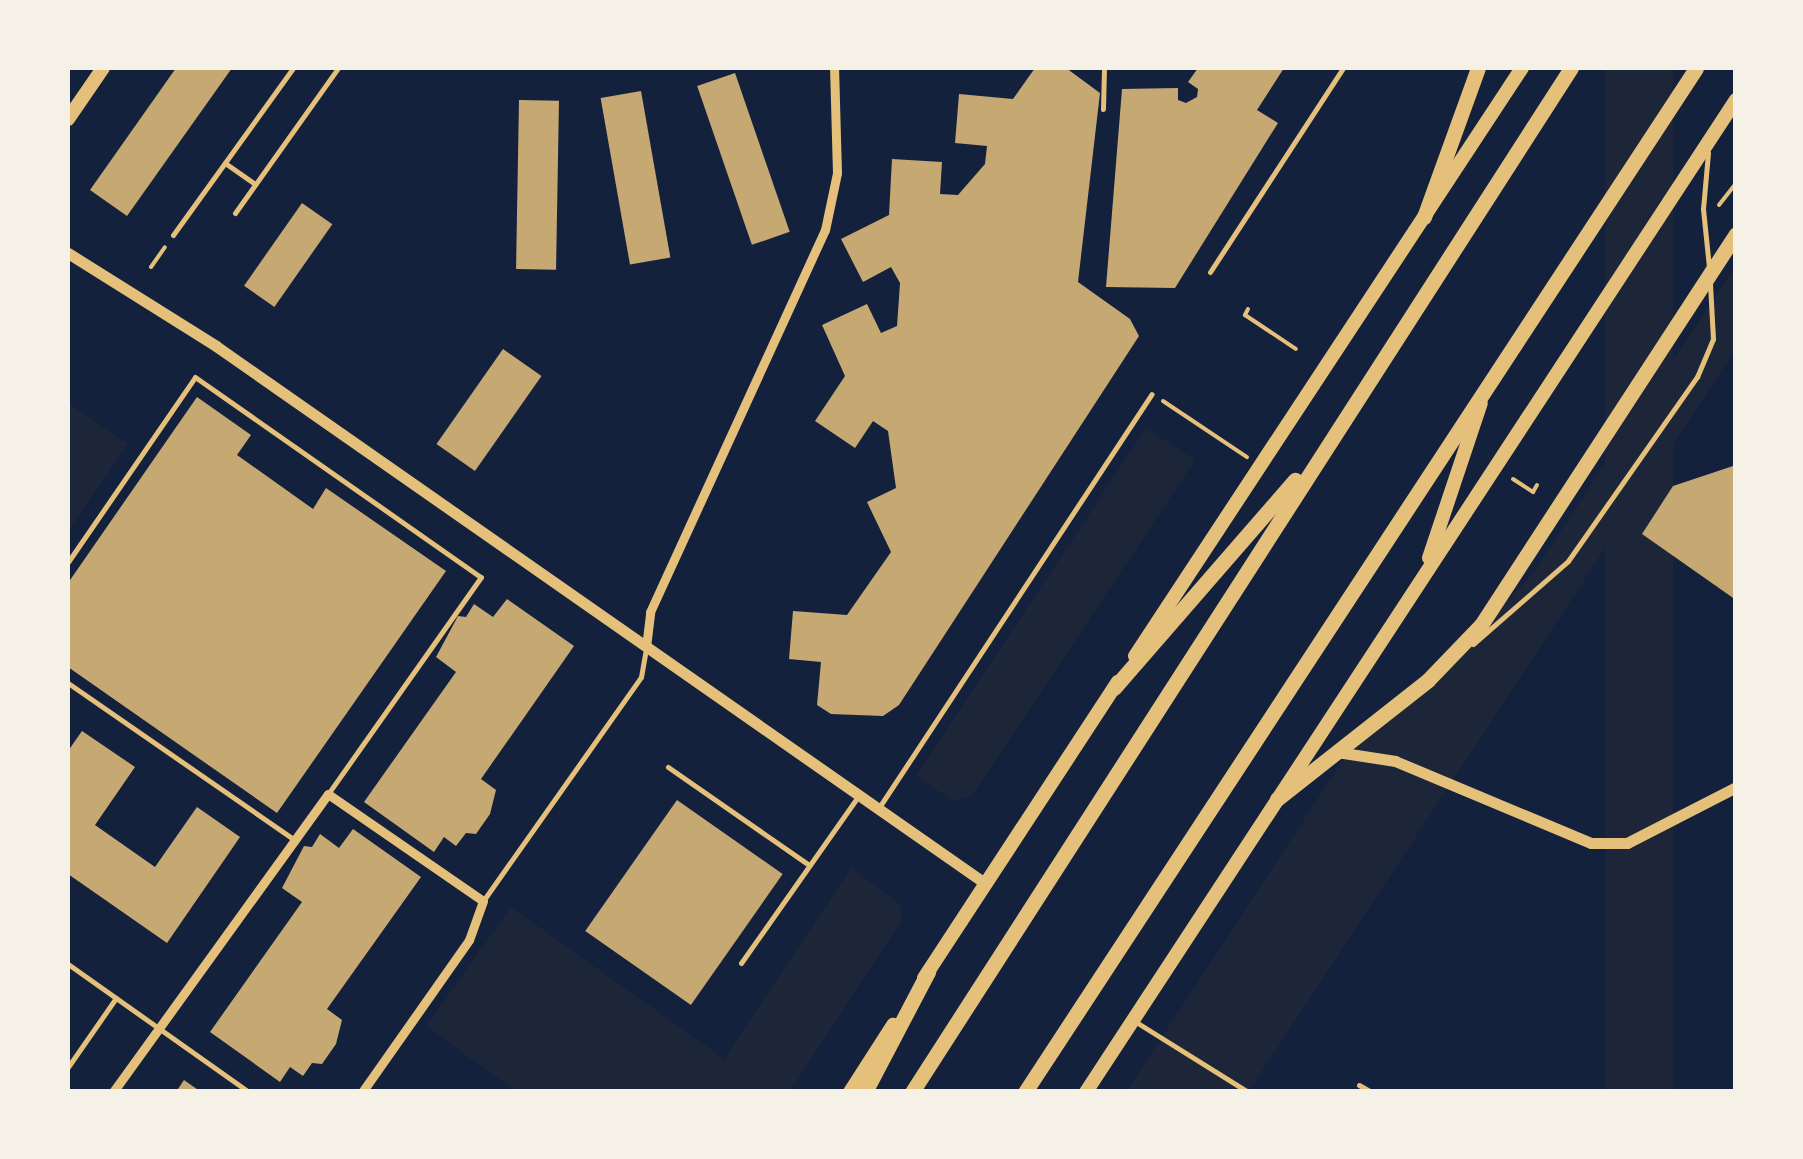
<!DOCTYPE html>
<html>
<head>
<meta charset="utf-8">
<style>
  body { margin:0 }
  #map { position:relative; width:1803px; height:1159px; overflow:hidden; background:#14213d; font-family:Ubuntu,sans-serif }
  div>[style] { position:absolute }
  [style*='--x'] { left:calc(var(--x)*1px); top:calc(var(--y)*1px); width:calc(var(--w)*1px); rotate:calc(var(--a)*1deg) }
  .green>* { inset:0; background:#1d2539; transform-origin:0 0 }
  .building>* { inset:0; background:#c6a872; transform-origin:0 0 }
  .path>* { height:4px; margin:-2px; padding:0 2px; transform-origin:2px; border-radius:2px; background:#e5c07b }
  .service>* { height:5px; margin:-2.5px; padding:0 2.5px; transform-origin:2.5px; border-radius:2.5px; background:#e5c07b }
  .minor>* { height:9px; margin:-4.5px; padding:0 4.5px; transform-origin:4.5px; border-radius:4.5px; background:#e5c07b }
  .tertiary>* { height:11px; margin:-5.5px; padding:0 5.5px; transform-origin:5.5px; border-radius:5.5px; background:#e5c07b }
  .secondary>* { height:14px; margin:-7px; padding:0 7px; transform-origin:7px; border-radius:7px; background:#e5c07b }
  .primary>* { height:15px; margin:-7.5px; padding:0 7.5px; transform-origin:7.5px; border-radius:7.5px; background:#e5c07b }
  span { translate:-50% -50%; white-space:nowrap; text-align:center; line-height:1.15; -webkit-text-stroke:8px #f6f1e7; paint-order:stroke }
  .frame { position:absolute; inset:0; border:70px solid #f6f1e7; pointer-events:none }
</style>
</head>
<body>
<div id="map">
  <div class="green">
    <i style="left:1605px;top:68px;width:68px;height:1224px"></i>
    <i style="clip-path:polygon(1735px 267px,1735px 350px,1249px 1091px,1126px 1092px,1347px 754px,1468px 645px,1533px 573px)"></i>
    <i style="clip-path:polygon(68px 403px,128px 444px,68px 531px)"></i>
    <i style="clip-path:polygon(1146px 428px,1195px 460px,972px 796px,953px 801px,916px 776px)"></i>
    <i style="clip-path:polygon(851px 868px,900px 904px,902px 920px,790px 1091px,516px 1091px,426px 1026px,511px 907px,724px 1059px)"></i>
  </div>
  <div class="building">
    <i style="clip-path:polygon(176px 68px,232px 68px,127px 216px,90px 190px)"></i>
    <i style="clip-path:polygon(1035px 68px,1066px 68px,1100px 93px,1078px 282px,1130px 319px,1139px 336px,899px 705px,883px 716px,831px 714px,817px 705px,821px 662px,789px 659px,793px 611px,847px 615px,891px 552px,867px 502px,896px 488px,888px 431px,873px 421px,855px 448px,815px 421px,845px 376px,822px 325px,867px 304px,881px 333px,897px 326px,900px 283px,891px 267px,863px 282px,841px 239px,889px 215px,892px 159px,942px 162px,940px 194px,958px 195px,985px 164px,987px 146px,955px 143px,959px 94px,1013px 99px)"></i>
    <i style="clip-path:polygon(1198px 68px,1284px 68px,1257px 110px,1278px 123px,1175px 288px,1106px 287px,1122px 89px,1178px 88px,1178px 100px,1186px 103px,1197px 97px,1198px 89px,1188px 82px)"></i>
    <i style="left:735px;top:73px;width:168px;height:40px;rotate:71deg"></i>
    <i style="left:641px;top:91px;width:169px;height:41px;rotate:80deg"></i>
    <i style="left:519px;top:100px;width:40px;height:169px;rotate:1deg"></i>
    <i style="left:302px;top:203px;width:37px;height:101px;rotate:35deg"></i>
    <i style="left:503px;top:349px;width:47px;height:116px;rotate:35deg"></i>
    <i style="clip-path:polygon(197px 397px,251px 435px,237px 455px,313px 509px,326px 488px,446px 571px,277px 813px,68px 667px,68px 583px)"></i>
    <i style="clip-path:polygon(1736px 465px,1736px 600px,1642px 534px,1673px 486px)"></i>
    <i style="clip-path:polygon(507px 599px,574px 646px,481px 779px,496px 790px,490px 814px,476px 834px,466px 833px,456px 846px,444px 837px,434px 852px,364px 802px,456px 672px,436px 657px,458px 616px,466px 617px,474px 604px,493px 617px)"></i>
    <i style="clip-path:polygon(82px 731px,135px 767px,95px 825px,155px 867px,197px 807px,240px 837px,167px 943px,68px 874px,68px 751px)"></i>
    <i style="left:677px;top:800px;width:129px;height:160px;rotate:35deg"></i>
    <i style="clip-path:polygon(353px 829px,421px 877px,327px 1009px,342px 1020px,336px 1044px,322px 1064px,312px 1063px,303px 1076px,290px 1067px,280px 1082px,210px 1032px,302px 902px,282px 888px,304px 846px,312px 847px,320px 834px,339px 848px)"></i>
    <i style="clip-path:polygon(184px 1080px,201px 1092px,176px 1092px)"></i>
  </div>
  <div class="path">
    <i style="--x:1719;--y:205;--w:28;--a:-52"></i>
    <i style="--x:151;--y:267;--w:24;--a:-55"></i>
    <i style="--x:1248;--y:309;--w:7;--a:117"></i>
    <i style="--x:1245;--y:315;--w:61;--a:33.7"></i>
    <i style="--x:1163;--y:401;--w:101;--a:33.7"></i>
    <i style="--x:1513;--y:479;--w:24;--a:33"></i>
    <i style="--x:1533;--y:492;--w:8;--a:-60"></i>
  </div>
  <div class="service">
    <i style="--x:1103;--y:109;--w:41;--a:-88.6"></i>
    <i style="--x:1708;--y:153;--w:56;--a:95.1"></i>
    <i style="--x:1703;--y:209;--w:58;--a:84.1"></i>
    <i style="--x:225;--y:163;--w:37;--a:35"></i>
    <i style="--x:235;--y:213;--w:178;--a:-54.6"></i>
    <i style="--x:173;--y:235;--w:206;--a:-54.3"></i>
    <i style="--x:1210;--y:272;--w:244;--a:-56.9"></i>
    <i style="--x:68;--y:562;--w:224;--a:-55.5"></i>
    <i style="--x:195;--y:377;--w:349;--a:35"></i>
    <i style="--x:481;--y:577;--w:266;--a:125.2"></i>
    <i style="--x:1473;--y:644;--w:126;--a:-41.1"></i>
    <i style="--x:1568;--y:561;--w:225;--a:-55"></i>
    <i style="--x:1697;--y:377;--w:41;--a:-67.2"></i>
    <i style="--x:1713;--y:339;--w:56;--a:-93.1"></i>
    <i style="--x:68;--y:683;--w:276;--a:34.7"></i>
    <i style="--x:668;--y:767;--w:172;--a:34.8"></i>
    <i style="--x:878;--y:809;--w:497;--a:-56.6"></i>
    <i style="--x:483;--y:901;--w:274;--a:-54.8"></i>
    <i style="--x:641;--y:677;--w:27;--a:-80"></i>
    <i style="--x:741;--y:963;--w:202;--a:-54.9"></i>
    <i style="--x:68;--y:964;--w:222;--a:35.3"></i>
    <i style="--x:1136;--y:1022;--w:132;--a:32"></i>
    <i style="--x:68;--y:1067;--w:84;--a:-55.2"></i>
    <i style="--x:1359;--y:1085;--w:14;--a:30"></i>
  </div>
  <div class="minor">
    <i style="--x:646;--y:647;--w:35;--a:-83"></i>
    <i style="--x:650;--y:612;--w:420;--a:-65.4"></i>
    <i style="--x:825;--y:230;--w:58;--a:-78.1"></i>
    <i style="--x:837;--y:173;--w:105;--a:-91.6"></i>
    <i style="--x:113;--y:1092;--w:367;--a:-54.2"></i>
    <i style="--x:328;--y:794;--w:188;--a:34.6"></i>
    <i style="--x:483;--y:901;--w:41;--a:109.7"></i>
    <i style="--x:469;--y:940;--w:186;--a:125.1"></i>
  </div>
  <div class="tertiary">
    <i style="--x:68;--y:253;--w:175;--a:32.1"></i>
    <i style="--x:216;--y:346;--w:939;--a:34.94"></i>
    <i style="--x:1337;--y:752;--w:59;--a:8.8"></i>
    <i style="--x:1395;--y:761;--w:212;--a:22.7"></i>
    <i style="--x:1591;--y:843;--w:36;--a:0"></i>
    <i style="--x:1627;--y:843;--w:123;--a:-27.2"></i>
  </div>
  <div class="secondary">
    <i style="--x:68;--y:119;--w:62;--a:-55.5"></i>
    <i style="--x:1429;--y:558;--w:163;--a:-71.5"></i>
    <i style="--x:1135;--y:656;--w:704;--a:-56.65"></i>
    <i style="--x:924;--y:978;--w:354;--a:-56.8"></i>
    <i style="--x:850;--y:1092;--w:80;--a:-57.3"></i>
    <i style="--x:1086;--y:1092;--w:1186;--a:-56.77"></i>
  </div>
  <div class="primary">
    <i style="--x:1424;--y:217;--w:158;--a:-70.1"></i>
    <i style="--x:1114;--y:688;--w:276;--a:-49"></i>
    <i style="--x:1277;--y:799;--w:192;--a:-38.2"></i>
    <i style="--x:1428;--y:680;--w:76;--a:-46.1"></i>
    <i style="--x:1481;--y:625;--w:467;--a:-56.9"></i>
    <i style="--x:865;--y:1092;--w:136;--a:-62.3"></i>
    <i style="--x:912;--y:1092;--w:1218;--a:-57.24"></i>
    <i style="--x:1025;--y:1092;--w:1224;--a:-56.76"></i>
  </div>
  <div class="frame"></div>
</div>
</body>
</html>
